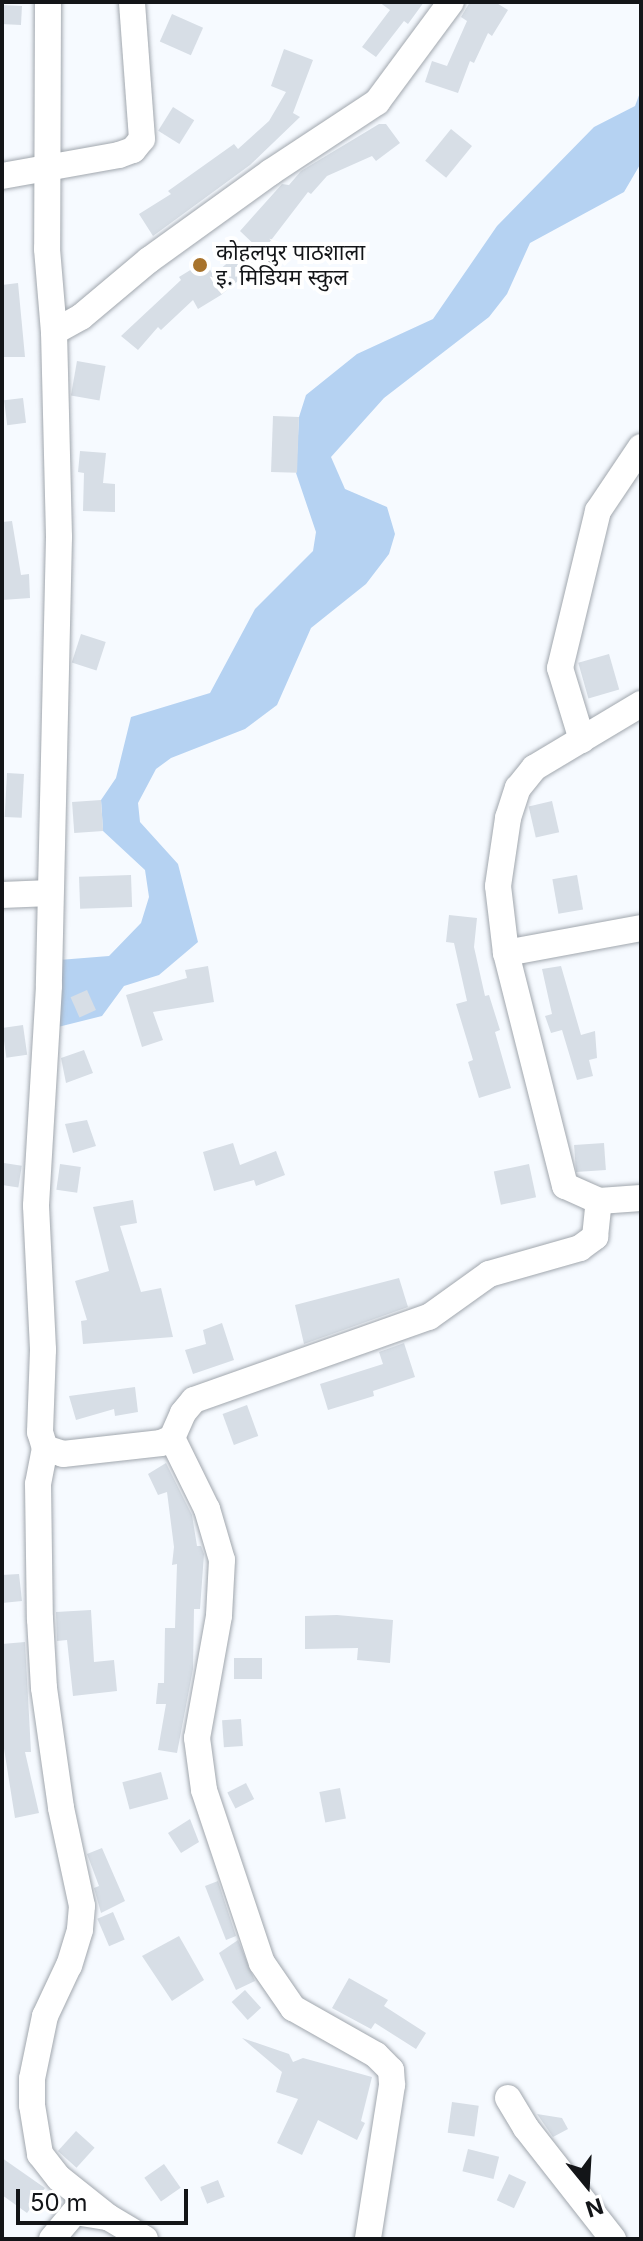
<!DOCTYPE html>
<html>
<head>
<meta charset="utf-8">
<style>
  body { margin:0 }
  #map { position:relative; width:643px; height:2241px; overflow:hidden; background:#f6faff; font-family:Inter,"Noto Sans Devanagari",sans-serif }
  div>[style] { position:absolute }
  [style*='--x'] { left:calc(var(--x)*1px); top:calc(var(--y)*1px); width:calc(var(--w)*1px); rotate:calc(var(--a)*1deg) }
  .green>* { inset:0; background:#b5d2f2 }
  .building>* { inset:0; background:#d7dee6; transform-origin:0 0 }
  .roads { filter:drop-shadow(0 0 2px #a1a7ae) drop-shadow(0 0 2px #a1a7ae) }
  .minor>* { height:26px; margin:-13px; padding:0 13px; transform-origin:13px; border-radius:13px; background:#fff }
  .dots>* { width:22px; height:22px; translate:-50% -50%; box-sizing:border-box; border:4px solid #fff; border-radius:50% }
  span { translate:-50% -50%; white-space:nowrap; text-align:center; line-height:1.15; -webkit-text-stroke:8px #fff; paint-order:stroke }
  .poi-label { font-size:22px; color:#131518 }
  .left { translate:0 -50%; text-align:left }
  .frame { position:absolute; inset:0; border:4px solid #131518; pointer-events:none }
  .north { position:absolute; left:547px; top:2145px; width:80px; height:80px; -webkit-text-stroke:6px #fff; paint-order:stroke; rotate:162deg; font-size:22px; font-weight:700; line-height:32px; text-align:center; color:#131518 }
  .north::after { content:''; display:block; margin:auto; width:28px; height:36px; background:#131518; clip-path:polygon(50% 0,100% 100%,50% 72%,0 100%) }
  .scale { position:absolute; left:16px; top:2189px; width:172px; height:36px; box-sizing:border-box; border:4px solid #131518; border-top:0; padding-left:10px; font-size:24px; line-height:28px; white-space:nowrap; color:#131518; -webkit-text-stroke:6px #fff; paint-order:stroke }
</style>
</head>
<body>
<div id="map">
  <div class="green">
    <i style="clip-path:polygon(641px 90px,641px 163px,624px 192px,530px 243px,507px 294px,489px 317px,384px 398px,331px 457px,345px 489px,387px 507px,395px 534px,389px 554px,366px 584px,311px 628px,277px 705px,245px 729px,171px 758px,156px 769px,138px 803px,140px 822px,178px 864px,198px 942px,159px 975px,124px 986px,102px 1016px,58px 1027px,59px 960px,109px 956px,141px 923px,149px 897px,145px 870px,103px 831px,101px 800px,116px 778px,131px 717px,210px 693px,255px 609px,313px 551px,316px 532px,296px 473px,299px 417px,306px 395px,357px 354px,433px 319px,497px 226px,594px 127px,635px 106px)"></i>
  </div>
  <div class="building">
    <i style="clip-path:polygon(379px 2px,424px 2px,408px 24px,404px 21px,376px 57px,362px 47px,390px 10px)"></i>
    <i style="clip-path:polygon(470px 2px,495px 2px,508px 10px,492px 36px,488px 33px,474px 63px,470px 61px,458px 93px,425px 82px,432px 61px,447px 66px,467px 21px,461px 17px)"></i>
    <i style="left:2px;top:5px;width:20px;height:19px;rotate:3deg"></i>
    <i style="left:172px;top:14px;width:34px;height:30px;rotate:24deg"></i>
    <i style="clip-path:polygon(284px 49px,313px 60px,293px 113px,300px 117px,250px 165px,153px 236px,139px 214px,171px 194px,168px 191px,234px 144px,238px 149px,269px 121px,286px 92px,271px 86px)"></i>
    <i style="left:173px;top:107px;width:25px;height:28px;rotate:32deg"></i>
    <i style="clip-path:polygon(379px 124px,386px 124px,400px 143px,376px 161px,372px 156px,327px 176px,311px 194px,308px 192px,262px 252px,240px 231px,282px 184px,289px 185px,301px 171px)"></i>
    <i style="left:451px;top:129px;width:27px;height:41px;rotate:39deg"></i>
    <i style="clip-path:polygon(243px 250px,256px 266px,221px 295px,198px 309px,193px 300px,161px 330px,158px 327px,138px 350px,121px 336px,181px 280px,179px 277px,205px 261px,213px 275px)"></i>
    <i style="clip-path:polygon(18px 283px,25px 357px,2px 357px,2px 285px)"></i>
    <i style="left:77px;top:361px;width:29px;height:35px;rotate:10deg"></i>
    <i style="left:23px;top:398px;width:25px;height:19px;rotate:83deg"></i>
    <i style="left:273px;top:416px;width:26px;height:56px;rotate:2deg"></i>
    <i style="clip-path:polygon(80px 451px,106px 453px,103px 483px,115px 484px,115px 512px,83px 511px,84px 473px,78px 472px)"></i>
    <i style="clip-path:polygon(12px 521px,21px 575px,29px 574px,30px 598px,2px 600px,2px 522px)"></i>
    <i style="left:81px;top:634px;width:26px;height:30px;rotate:18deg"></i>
    <i style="left:609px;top:654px;width:37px;height:32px;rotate:74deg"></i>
    <i style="left:7px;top:773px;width:17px;height:44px;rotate:3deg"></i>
    <i style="left:101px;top:800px;width:31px;height:29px;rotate:86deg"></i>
    <i style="left:552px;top:801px;width:32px;height:24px;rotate:77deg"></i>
    <i style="left:131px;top:875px;width:32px;height:52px;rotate:88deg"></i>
    <i style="left:577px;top:875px;width:35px;height:25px;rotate:80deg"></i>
    <i style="clip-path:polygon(449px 915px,477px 918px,474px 947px,485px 996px,489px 995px,500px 1030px,495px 1032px,511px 1088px,479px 1098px,468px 1062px,473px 1060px,456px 1004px,467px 1001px,454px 943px,446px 942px)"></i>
    <i style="clip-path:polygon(208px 966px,214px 1002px,153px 1012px,163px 1040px,142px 1047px,126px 995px,187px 978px,185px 970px)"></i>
    <i style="clip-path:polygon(561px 966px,581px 1035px,595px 1031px,597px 1058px,589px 1060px,593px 1076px,577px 1080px,562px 1030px,551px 1033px,545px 1016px,552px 1014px,542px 969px)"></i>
    <i style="left:87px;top:990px;width:22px;height:18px;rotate:66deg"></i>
    <i style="left:23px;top:1025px;width:30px;height:21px;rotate:82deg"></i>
    <i style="clip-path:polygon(84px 1050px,93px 1073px,66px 1083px,61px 1058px)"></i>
    <i style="clip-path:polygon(87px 1120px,96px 1146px,73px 1153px,65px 1124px)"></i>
    <i style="clip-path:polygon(233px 1143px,240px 1165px,276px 1151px,285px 1175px,256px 1186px,254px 1180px,214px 1191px,203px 1152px)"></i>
    <i style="left:604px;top:1143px;width:27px;height:30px;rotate:86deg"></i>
    <i style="left:4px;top:1163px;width:18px;height:22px;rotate:9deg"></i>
    <i style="left:60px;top:1164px;width:21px;height:26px;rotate:8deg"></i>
    <i style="left:529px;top:1164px;width:34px;height:36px;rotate:78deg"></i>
    <i style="clip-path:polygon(133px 1200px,137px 1223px,120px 1226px,141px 1292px,161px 1288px,173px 1337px,83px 1344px,81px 1321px,87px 1320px,75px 1281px,109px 1271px,93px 1207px)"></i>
    <i style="clip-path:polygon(399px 1278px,408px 1307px,304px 1344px,295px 1305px)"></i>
    <i style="clip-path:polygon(222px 1323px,234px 1360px,193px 1374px,185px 1350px,206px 1344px,203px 1330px)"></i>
    <i style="clip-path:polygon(404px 1343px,415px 1377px,373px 1391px,374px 1396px,328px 1410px,320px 1384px,383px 1364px,379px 1352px)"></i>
    <i style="clip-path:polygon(135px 1387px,138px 1412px,115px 1416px,114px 1409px,76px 1420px,69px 1396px)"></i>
    <i style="left:247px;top:1405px;width:33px;height:26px;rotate:70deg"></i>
    <i style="clip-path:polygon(166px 1463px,192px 1515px,197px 1546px,201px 1546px,204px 1554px,200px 1609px,194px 1609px,193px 1669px,177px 1753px,158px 1750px,166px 1704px,156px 1704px,158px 1683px,164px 1683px,165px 1628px,175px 1628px,177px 1564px,172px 1565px,174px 1547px,167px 1492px,158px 1495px,148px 1474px)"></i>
    <i style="clip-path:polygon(19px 1574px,22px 1601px,2px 1603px,2px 1575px)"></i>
    <i style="clip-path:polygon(91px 1610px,94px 1662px,114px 1660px,117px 1691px,73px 1696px,67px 1640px,57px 1641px,56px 1612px)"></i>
    <i style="clip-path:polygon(337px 1615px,393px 1620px,390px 1663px,357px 1660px,358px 1648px,305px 1649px,305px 1616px)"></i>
    <i style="clip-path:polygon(25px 1642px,31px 1752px,25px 1752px,39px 1813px,15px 1818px,2px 1736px,2px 1644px)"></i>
    <i style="left:234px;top:1658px;width:28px;height:21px"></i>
    <i style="left:241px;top:1719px;width:27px;height:19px;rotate:86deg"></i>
    <i style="left:161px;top:1772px;width:28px;height:40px;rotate:75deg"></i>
    <i style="left:246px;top:1783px;width:18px;height:21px;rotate:63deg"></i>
    <i style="left:340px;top:1788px;width:31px;height:21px;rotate:79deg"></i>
    <i style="clip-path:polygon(190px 1819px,199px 1842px,181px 1853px,168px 1833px)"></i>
    <i style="clip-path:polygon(102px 1848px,125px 1901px,101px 1913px,94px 1888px,99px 1886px,87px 1854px)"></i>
    <i style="clip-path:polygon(218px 1881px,236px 1936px,226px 1940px,205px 1886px)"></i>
    <i style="left:113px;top:1912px;width:30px;height:17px;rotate:67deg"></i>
    <i style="clip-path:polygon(179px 1936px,204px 1980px,172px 2001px,142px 1956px)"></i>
    <i style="clip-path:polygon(238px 1940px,255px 1981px,236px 1990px,219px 1953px)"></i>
    <i style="clip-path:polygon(349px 1978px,388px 2000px,384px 2006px,426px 2033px,416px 2049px,375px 2023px,371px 2029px,332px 2008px)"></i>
    <i style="left:245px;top:1990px;width:24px;height:18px;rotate:48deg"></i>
    <i style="clip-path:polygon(242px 2038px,289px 2054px,293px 2062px,303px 2058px,372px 2077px,361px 2121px,365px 2123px,357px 2140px,318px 2120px,302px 2155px,277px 2143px,298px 2099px,276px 2092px,282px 2072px)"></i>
    <i style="left:452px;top:2102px;width:27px;height:31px;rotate:8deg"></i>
    <i style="clip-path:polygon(537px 2114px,562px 2118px,568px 2129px,553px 2137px)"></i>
    <i style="left:76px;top:2131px;width:25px;height:27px;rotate:42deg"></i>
    <i style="left:468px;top:2149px;width:32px;height:23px;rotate:14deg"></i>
    <i style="clip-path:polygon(2px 2158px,45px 2188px,27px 2213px,2px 2195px)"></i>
    <i style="left:164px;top:2164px;width:29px;height:24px;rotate:55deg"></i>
    <i style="left:509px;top:2174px;width:19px;height:29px;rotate:25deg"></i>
    <i style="left:218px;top:2180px;width:18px;height:19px;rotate:68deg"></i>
  </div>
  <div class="roads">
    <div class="minor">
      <i style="--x:48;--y:2;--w:247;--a:90.2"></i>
      <i style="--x:47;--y:249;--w:83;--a:85.2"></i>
      <i style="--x:54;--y:332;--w:205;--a:88.6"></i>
      <i style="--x:59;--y:537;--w:449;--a:91.3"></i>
      <i style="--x:49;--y:986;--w:220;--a:93.4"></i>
      <i style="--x:36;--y:1206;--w:144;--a:87.2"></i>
      <i style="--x:43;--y:1350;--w:82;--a:92.1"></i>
      <i style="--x:40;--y:1432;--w:17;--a:73"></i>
      <i style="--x:45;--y:1448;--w:37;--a:101"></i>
      <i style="--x:38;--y:1484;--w:135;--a:89.2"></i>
      <i style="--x:40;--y:1619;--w:69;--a:86.7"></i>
      <i style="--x:44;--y:1688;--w:121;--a:81.9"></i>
      <i style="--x:61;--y:1808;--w:100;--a:77.9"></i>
      <i style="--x:82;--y:1906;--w:24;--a:95"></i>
      <i style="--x:80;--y:1930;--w:37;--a:107"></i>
      <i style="--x:69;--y:1965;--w:56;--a:115.2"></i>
      <i style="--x:45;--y:2016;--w:64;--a:101.7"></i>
      <i style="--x:32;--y:2079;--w:26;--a:90"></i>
      <i style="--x:32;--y:2105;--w:50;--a:80.7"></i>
      <i style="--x:40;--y:2154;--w:31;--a:52"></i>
      <i style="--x:59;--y:2178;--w:63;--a:38.5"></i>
      <i style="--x:108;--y:2217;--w:43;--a:30.7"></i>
      <i style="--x:2;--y:176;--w:119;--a:-10.2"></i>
      <i style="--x:119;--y:155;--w:15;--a:-20"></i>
      <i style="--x:133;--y:150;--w:14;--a:-51"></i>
      <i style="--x:142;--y:139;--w:137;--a:-94.2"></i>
      <i style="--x:54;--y:332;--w:31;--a:-29"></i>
      <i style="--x:81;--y:317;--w:89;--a:-40"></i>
      <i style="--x:149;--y:260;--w:150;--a:-35.8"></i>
      <i style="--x:271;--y:172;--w:127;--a:-33.4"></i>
      <i style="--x:377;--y:102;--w:124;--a:-53.5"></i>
      <i style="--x:582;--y:740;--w:75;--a:-107"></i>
      <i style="--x:560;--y:668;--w:162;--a:-76.4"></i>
      <i style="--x:598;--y:511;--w:77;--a:-56.1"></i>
      <i style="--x:2;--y:895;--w:48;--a:-2.4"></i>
      <i style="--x:506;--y:953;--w:137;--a:-10.5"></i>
      <i style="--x:599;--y:1201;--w:37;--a:-156"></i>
      <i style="--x:565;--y:1186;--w:240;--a:-104.2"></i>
      <i style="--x:506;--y:953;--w:67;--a:-96.8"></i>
      <i style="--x:498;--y:886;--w:69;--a:-81.6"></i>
      <i style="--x:508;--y:818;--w:32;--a:-72"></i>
      <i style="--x:518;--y:788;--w:26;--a:-51"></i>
      <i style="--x:534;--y:768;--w:125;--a:-30.9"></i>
      <i style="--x:172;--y:1438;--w:79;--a:63.8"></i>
      <i style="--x:207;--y:1509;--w:53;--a:73.6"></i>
      <i style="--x:222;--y:1560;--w:56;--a:93.1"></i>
      <i style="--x:219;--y:1616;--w:124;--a:100.2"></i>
      <i style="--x:197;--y:1738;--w:52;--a:82.3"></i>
      <i style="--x:204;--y:1790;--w:182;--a:71.5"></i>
      <i style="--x:262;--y:1963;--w:55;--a:55.4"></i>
      <i style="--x:293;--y:2008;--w:95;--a:29.5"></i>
      <i style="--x:376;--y:2055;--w:21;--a:45"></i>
      <i style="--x:391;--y:2070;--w:15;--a:86"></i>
      <i style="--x:392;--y:2085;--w:156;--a:98.9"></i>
      <i style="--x:45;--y:1448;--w:19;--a:18"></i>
      <i style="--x:63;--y:1454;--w:99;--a:-6.4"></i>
      <i style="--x:161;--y:1443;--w:12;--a:-24"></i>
      <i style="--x:172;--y:1438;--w:27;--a:-66"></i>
      <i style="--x:183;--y:1413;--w:17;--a:-50"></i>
      <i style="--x:194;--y:1400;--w:249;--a:-19.5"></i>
      <i style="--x:429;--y:1317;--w:74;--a:-35.6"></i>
      <i style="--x:489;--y:1274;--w:95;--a:-15.9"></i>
      <i style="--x:580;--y:1248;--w:19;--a:-36"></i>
      <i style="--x:595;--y:1237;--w:36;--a:-84"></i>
      <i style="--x:599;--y:1201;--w:42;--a:-4.1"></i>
      <i style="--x:508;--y:2098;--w:35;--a:59"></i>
      <i style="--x:526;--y:2128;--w:141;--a:51.9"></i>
      <i style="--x:52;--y:2239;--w:35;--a:-50"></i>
      <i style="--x:75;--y:2212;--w:33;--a:9"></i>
    </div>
  </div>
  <div class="dots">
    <i style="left:200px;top:265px;background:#a8732c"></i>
  </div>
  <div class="poi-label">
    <span class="left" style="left:216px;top:265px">कोहलपुर पाठशाला<br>इ. मिडियम स्कुल</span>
  </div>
  <div class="frame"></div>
  <div class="north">N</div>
  <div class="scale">50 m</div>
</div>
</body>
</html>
